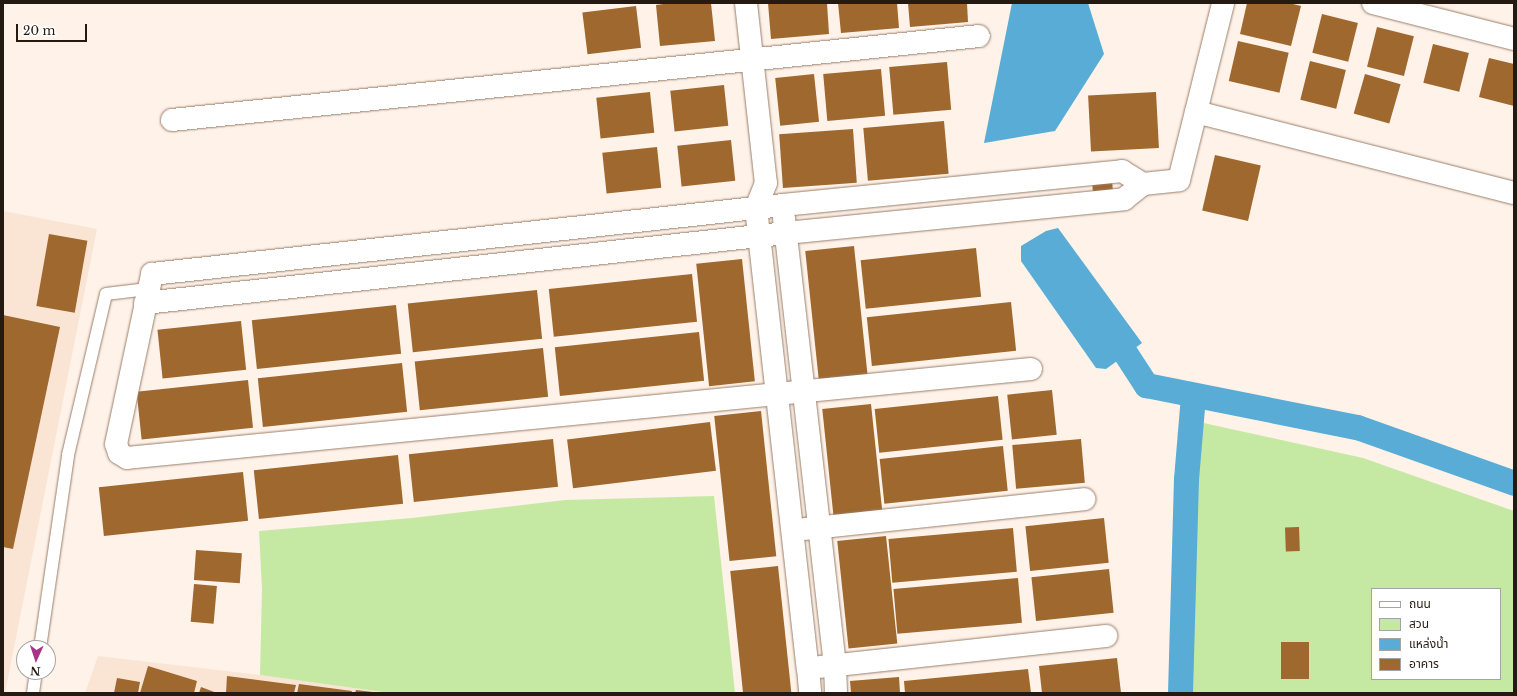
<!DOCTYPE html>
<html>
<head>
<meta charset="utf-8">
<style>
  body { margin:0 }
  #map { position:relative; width:1517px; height:696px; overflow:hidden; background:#fef2e9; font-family:"Libre Baskerville","Noto Sans Thai",serif }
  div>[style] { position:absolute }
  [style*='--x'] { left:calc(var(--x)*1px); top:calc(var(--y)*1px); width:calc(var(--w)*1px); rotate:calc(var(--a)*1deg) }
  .built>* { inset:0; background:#fae5d4 }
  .green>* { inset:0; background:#c5e9a3 }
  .water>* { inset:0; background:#58acd5 }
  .canal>* { height:25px; margin:-12.5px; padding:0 12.5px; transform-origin:12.5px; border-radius:12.5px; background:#58acd5 }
  .building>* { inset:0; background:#9e682e; transform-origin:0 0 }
  .roads { filter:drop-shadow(0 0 1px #997f6a) drop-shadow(0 0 1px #997f6a) }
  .lane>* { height:12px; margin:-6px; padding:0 6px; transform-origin:6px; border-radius:6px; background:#fff }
  .street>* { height:22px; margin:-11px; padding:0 11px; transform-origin:11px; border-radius:11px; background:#fff }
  span { translate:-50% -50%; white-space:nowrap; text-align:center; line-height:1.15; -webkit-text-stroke:3px #fff; paint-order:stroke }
  .frame { position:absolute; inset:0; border:4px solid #241a11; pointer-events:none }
  .legend { position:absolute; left:1371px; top:588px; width:130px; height:92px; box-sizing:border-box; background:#fff; border:1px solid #a7a3a0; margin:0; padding:5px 7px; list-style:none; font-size:12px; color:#241a11 }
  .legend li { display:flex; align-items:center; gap:8px; height:20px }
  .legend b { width:20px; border:1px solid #a7a3a0 }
  .north { position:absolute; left:16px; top:640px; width:40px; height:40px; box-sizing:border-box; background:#fff; border:1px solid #a7a3a0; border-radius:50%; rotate:183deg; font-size:11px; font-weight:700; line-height:16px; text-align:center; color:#241a11 }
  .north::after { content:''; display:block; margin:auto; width:14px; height:18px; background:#aa338a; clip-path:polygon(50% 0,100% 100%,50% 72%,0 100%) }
  .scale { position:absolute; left:16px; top:24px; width:71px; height:18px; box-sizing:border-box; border:2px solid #241a11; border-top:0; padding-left:5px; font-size:12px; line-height:14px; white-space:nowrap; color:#241a11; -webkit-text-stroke:3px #fff; paint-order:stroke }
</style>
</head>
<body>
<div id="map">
  <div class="built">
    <i style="clip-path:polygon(3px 211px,97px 229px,5px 693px,3px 693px)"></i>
    <i style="clip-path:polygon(98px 656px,260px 675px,390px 693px,85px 693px)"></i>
  </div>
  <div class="green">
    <i style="clip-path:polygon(evenodd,1199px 422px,1363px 458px,1514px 511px,1514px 693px,1190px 693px,1199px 422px,1372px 589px,1500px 589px,1500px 679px,1372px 679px,1372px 589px)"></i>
    <i style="clip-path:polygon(714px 496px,735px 693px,390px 693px,260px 675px,262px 589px,259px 531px,412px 518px,565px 500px)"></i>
  </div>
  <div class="water">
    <i style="clip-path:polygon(1012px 3px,1088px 3px,1104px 54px,1055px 131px,984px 143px)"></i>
    <i style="clip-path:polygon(1058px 228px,1142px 343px,1106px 369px,1096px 368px,1021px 261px,1021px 246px,1046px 231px)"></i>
  </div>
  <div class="canal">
    <i style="--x:1107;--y:325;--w:72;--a:57"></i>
    <i style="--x:1146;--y:385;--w:215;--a:11.3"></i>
    <i style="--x:1357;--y:427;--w:167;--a:19.6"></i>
    <i style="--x:1180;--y:693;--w:214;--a:-88.4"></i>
    <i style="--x:1186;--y:479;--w:84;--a:-85.2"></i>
  </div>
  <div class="building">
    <i style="clip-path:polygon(671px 3px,711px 3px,715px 41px,660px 46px,656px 5px)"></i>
    <i style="clip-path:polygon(768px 3px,827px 3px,829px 34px,771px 39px)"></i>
    <i style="clip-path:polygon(838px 3px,897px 3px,899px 28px,841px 33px)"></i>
    <i style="clip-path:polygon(908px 3px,967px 3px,968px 22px,910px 27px)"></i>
    <i style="clip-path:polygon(1247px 3px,1289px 3px,1301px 6px,1291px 46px,1240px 34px)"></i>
    <i style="left:636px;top:6px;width:42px;height:54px;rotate:83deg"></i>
    <i style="left:1322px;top:14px;width:37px;height:40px;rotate:14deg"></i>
    <i style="left:1377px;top:27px;width:38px;height:41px;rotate:14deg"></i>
    <i style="left:1238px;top:41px;width:52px;height:41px;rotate:13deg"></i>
    <i style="left:1433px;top:44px;width:37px;height:40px;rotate:14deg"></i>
    <i style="clip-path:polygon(1489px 58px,1514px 64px,1514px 106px,1479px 97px)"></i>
    <i style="left:1310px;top:61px;width:37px;height:40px;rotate:14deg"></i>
    <i style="left:947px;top:62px;width:48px;height:58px;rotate:85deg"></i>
    <i style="left:881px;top:69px;width:47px;height:58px;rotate:85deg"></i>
    <i style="left:814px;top:74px;width:48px;height:39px;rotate:84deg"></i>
    <i style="left:1365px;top:74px;width:37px;height:41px;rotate:16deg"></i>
    <i style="left:724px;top:85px;width:41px;height:54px;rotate:84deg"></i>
    <i style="left:650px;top:92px;width:41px;height:54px;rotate:84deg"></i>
    <i style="left:1156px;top:92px;width:56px;height:68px;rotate:87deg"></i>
    <i style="left:944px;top:121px;width:53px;height:81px;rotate:85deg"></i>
    <i style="left:853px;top:129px;width:54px;height:74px;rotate:86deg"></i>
    <i style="left:731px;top:140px;width:41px;height:54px;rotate:84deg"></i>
    <i style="left:657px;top:147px;width:41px;height:55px;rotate:84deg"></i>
    <i style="left:1215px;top:155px;width:47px;height:57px;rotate:13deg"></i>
    <i style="left:1112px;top:179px;width:15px;height:20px;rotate:86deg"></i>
    <i style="left:49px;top:234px;width:39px;height:73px;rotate:10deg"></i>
    <i style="left:854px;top:246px;width:130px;height:49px;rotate:84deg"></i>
    <i style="left:976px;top:248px;width:49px;height:116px;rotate:84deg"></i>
    <i style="left:742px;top:259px;width:123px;height:46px;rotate:84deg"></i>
    <i style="left:692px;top:274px;width:48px;height:144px;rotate:84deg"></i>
    <i style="left:537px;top:290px;width:49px;height:130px;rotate:84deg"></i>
    <i style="left:1011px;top:302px;width:49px;height:145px;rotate:84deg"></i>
    <i style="left:396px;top:305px;width:49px;height:145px;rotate:84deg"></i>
    <i style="clip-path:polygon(3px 315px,60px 327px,13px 549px,3px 547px)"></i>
    <i style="left:241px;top:321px;width:49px;height:84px;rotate:84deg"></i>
    <i style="left:699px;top:332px;width:49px;height:145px;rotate:84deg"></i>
    <i style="left:543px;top:348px;width:49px;height:129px;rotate:84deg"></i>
    <i style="left:402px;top:363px;width:49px;height:145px;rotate:84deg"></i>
    <i style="left:248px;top:380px;width:48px;height:112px;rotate:84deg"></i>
    <i style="left:1052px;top:390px;width:45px;height:45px;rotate:84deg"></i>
    <i style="left:998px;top:396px;width:44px;height:124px;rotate:84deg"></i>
    <i style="left:871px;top:404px;width:107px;height:49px;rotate:84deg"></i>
    <i style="left:761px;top:411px;width:146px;height:47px;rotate:84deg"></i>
    <i style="left:710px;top:422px;width:49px;height:144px;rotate:83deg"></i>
    <i style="left:553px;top:439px;width:48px;height:145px;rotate:84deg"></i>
    <i style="left:1081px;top:439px;width:44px;height:69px;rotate:85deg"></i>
    <i style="left:1003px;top:446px;width:45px;height:124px;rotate:84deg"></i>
    <i style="left:398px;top:455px;width:49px;height:145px;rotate:84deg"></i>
    <i style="left:243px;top:472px;width:49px;height:145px;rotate:84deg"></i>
    <i style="left:1104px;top:518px;width:45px;height:79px;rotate:84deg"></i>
    <i style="left:1299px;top:527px;width:24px;height:14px;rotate:88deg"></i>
    <i style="left:1013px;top:528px;width:44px;height:125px;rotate:85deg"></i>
    <i style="left:886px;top:536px;width:108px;height:49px;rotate:84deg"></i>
    <i style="left:196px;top:550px;width:46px;height:30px;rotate:4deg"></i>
    <i style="left:778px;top:566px;width:128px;height:48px;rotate:84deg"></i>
    <i style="left:1109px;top:569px;width:44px;height:78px;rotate:84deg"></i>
    <i style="left:1018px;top:578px;width:45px;height:125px;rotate:85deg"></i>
    <i style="left:194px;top:584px;width:23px;height:38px;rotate:5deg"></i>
    <i style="left:1281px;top:642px;width:28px;height:37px"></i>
    <i style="clip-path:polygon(1117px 658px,1121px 693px,1042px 693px,1039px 666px)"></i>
    <i style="clip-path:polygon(148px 666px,197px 681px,194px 693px,140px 693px)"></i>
    <i style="clip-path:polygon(1028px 669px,1031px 693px,905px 693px,904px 681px)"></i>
    <i style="clip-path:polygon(227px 676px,296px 685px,294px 693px,226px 693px)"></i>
    <i style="clip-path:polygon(899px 677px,900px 693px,851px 693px,850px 681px)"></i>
    <i style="clip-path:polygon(117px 678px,140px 682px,138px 693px,114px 693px)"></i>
    <i style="clip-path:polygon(299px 684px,352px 691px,351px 693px,297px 693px)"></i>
    <i style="clip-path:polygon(201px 687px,217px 693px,199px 693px)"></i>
    <i style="clip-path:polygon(356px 690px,373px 692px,373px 693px,355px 693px)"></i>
  </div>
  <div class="roads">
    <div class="lane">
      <i style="--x:40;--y:648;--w:195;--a:-81.7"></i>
      <i style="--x:68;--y:455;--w:165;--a:-76.7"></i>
      <i style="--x:106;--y:294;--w:42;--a:-6.8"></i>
      <i style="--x:33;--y:693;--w:21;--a:-82"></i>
    </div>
    <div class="street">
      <i style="--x:746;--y:3;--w:181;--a:83.7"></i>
      <i style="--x:766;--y:183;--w:27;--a:112"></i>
      <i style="--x:756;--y:208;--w:463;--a:83.6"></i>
      <i style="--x:808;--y:668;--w:25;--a:85"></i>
      <i style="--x:1373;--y:3;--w:146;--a:14.3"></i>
      <i style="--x:1196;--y:112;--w:328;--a:14.3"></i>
      <i style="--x:172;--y:120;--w:811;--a:-5.94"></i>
      <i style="--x:784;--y:218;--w:450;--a:83.5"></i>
      <i style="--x:835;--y:665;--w:28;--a:88"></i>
      <i style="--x:145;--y:303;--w:645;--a:-6.23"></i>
      <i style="--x:786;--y:233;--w:340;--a:-5.7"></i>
      <i style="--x:1124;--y:199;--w:24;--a:-38"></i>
      <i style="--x:1143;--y:184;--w:36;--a:-6"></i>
      <i style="--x:1179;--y:180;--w:182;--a:-76"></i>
      <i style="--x:1031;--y:369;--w:908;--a:174.38"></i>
      <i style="--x:127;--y:458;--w:9;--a:-148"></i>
      <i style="--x:119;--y:453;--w:9;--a:-108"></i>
      <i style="--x:116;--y:444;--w:174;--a:-78"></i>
      <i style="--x:152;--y:274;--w:635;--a:-6.24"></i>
      <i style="--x:783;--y:205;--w:341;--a:-5.7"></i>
      <i style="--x:1122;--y:171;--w:25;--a:32"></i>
      <i style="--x:805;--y:529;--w:281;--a:-6.1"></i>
      <i style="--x:820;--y:667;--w:288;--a:-6.2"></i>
    </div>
  </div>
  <div class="frame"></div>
  <ul class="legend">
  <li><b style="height:5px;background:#fff"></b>ถนน</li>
  <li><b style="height:11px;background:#c5e9a3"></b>สวน</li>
  <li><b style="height:11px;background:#58acd5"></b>แหล่งน้ำ</li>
  <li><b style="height:11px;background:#9e682e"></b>อาคาร</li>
  </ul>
  <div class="north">N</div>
  <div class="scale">20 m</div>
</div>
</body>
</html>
